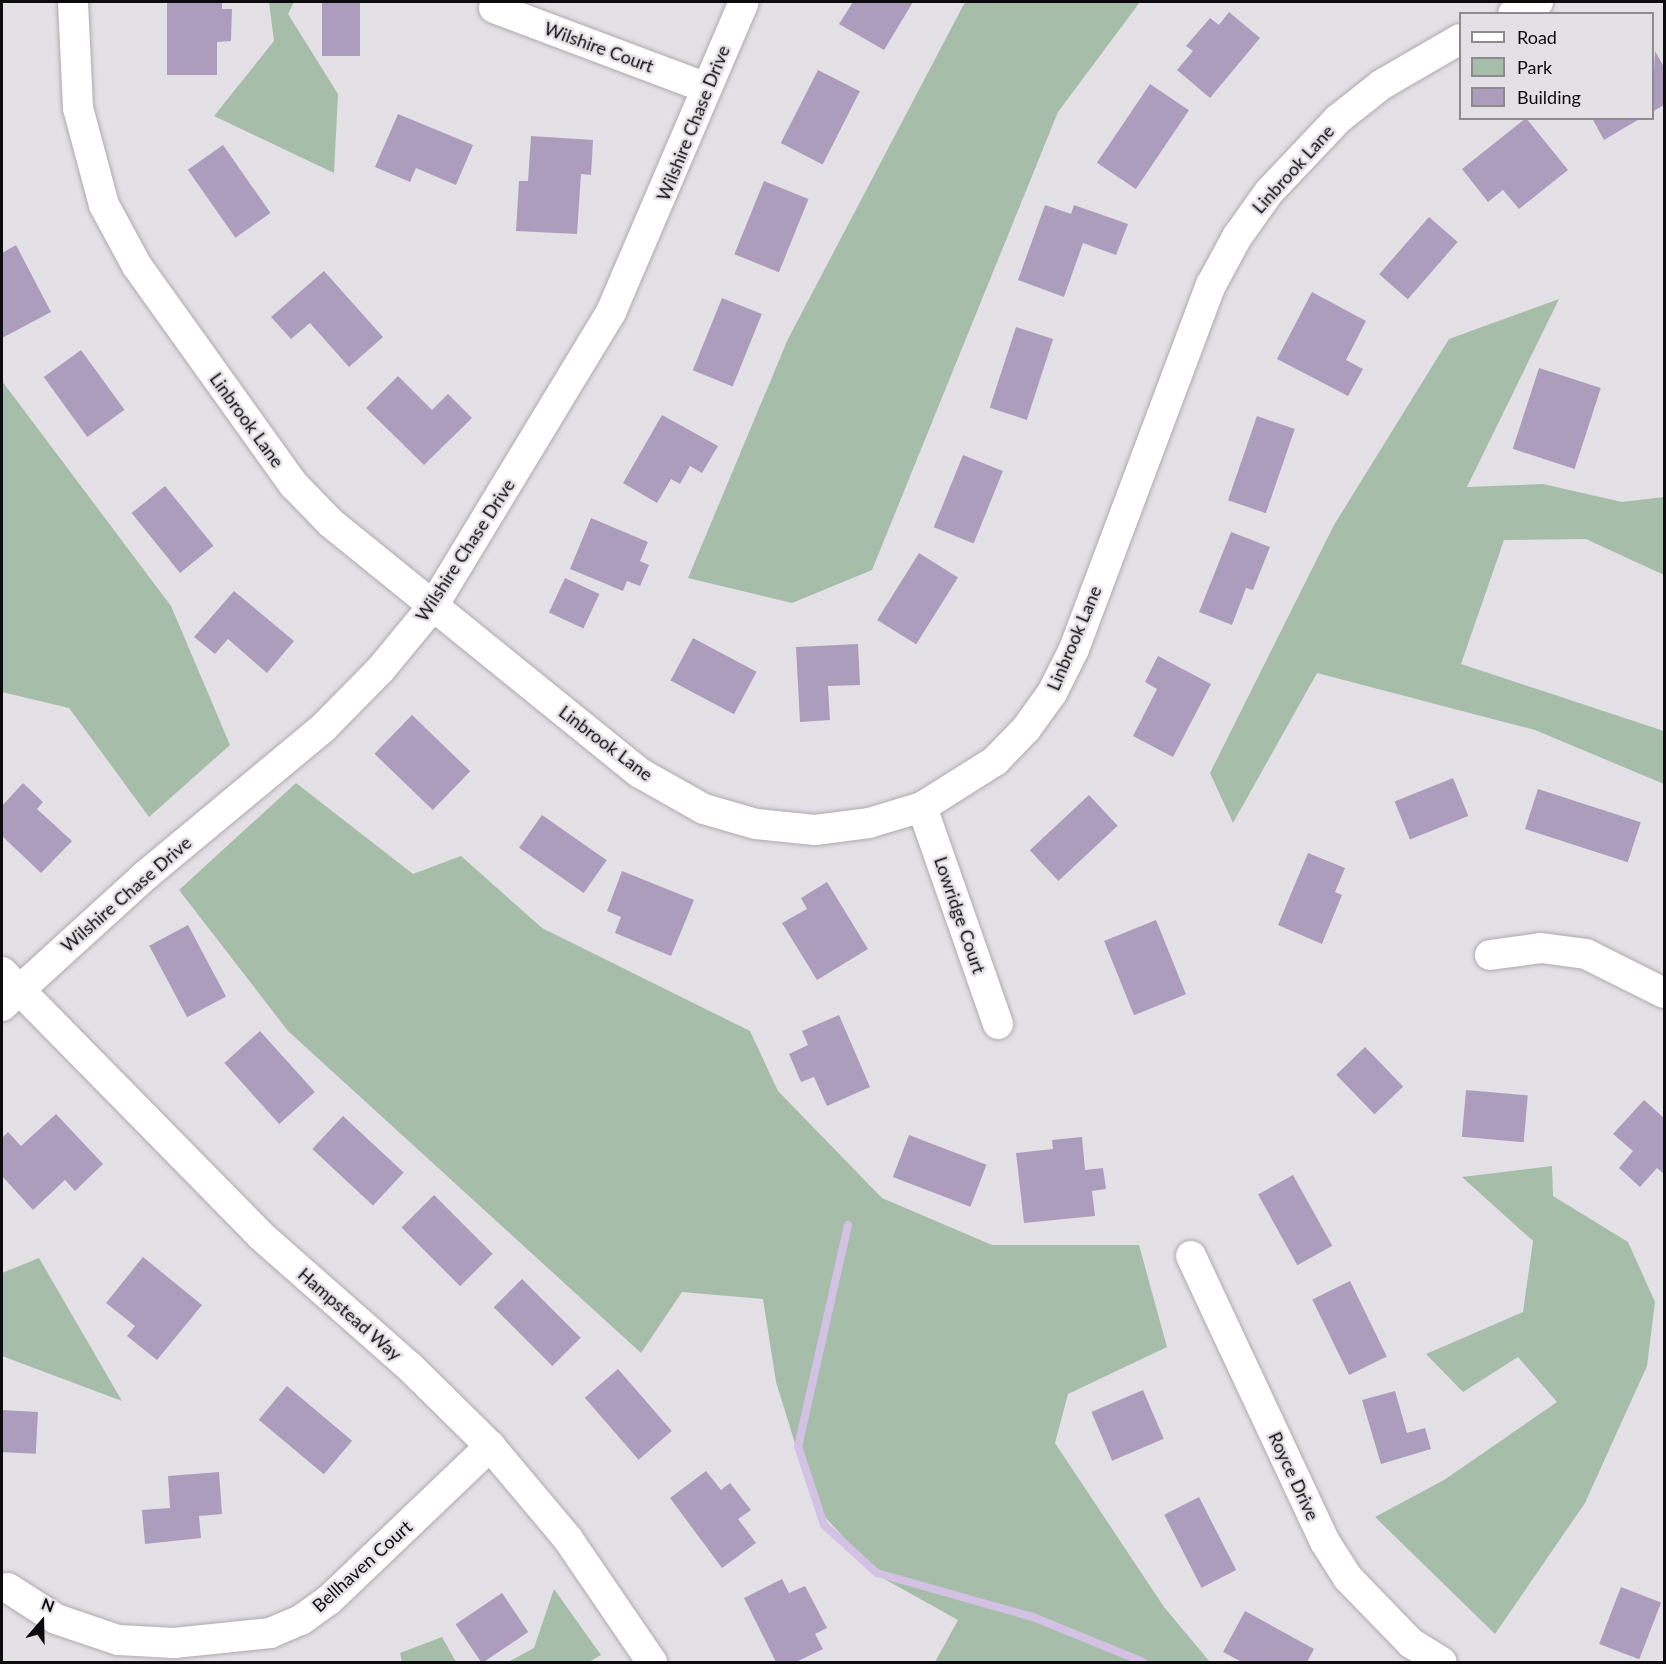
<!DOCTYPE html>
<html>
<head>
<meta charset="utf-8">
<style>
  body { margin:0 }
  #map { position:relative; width:1666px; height:1664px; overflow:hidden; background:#e4e1e6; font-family:Lato,sans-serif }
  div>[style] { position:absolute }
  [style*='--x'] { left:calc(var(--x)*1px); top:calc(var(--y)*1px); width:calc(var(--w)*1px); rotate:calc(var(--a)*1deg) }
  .green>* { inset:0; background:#a6bda9 }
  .stream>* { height:8px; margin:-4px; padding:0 4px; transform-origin:4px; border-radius:4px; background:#d3c2e3 }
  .building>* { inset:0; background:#ad9dbc; transform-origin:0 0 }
  .roads { filter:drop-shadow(0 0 2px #adaaaf) drop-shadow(0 0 2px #adaaaf) }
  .minor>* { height:30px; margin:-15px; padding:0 15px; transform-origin:15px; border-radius:15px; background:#fff }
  span { translate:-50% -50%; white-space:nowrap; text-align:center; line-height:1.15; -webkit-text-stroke:5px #e4e1e6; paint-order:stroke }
  .street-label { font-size:18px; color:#0c0b0d }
  .frame { position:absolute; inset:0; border:3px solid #0c0b0d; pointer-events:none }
  .legend { position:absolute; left:1459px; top:12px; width:195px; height:108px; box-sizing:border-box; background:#e4e1e6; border:2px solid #8e8b8f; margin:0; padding:8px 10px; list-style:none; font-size:18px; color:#0c0b0d }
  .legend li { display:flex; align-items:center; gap:12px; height:30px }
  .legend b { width:30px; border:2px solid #8e8b8f }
  .north { position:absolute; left:12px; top:1592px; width:60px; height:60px; -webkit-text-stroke:4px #e4e1e6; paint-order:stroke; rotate:20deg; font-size:16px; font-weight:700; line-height:24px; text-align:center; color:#0c0b0d }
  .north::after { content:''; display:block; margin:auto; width:21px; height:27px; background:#0c0b0d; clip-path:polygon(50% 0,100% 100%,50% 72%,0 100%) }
</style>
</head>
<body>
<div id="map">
  <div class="green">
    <i style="clip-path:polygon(269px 2px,294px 2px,288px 14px,338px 94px,334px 173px,214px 116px,274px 41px)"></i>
    <i style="clip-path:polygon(965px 2px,1140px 2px,1058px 112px,872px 570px,792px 603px,688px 578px,788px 339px)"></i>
    <i style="clip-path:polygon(1559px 299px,1467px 487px,1543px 484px,1622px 502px,1664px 497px,1664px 575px,1586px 539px,1504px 540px,1461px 664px,1664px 731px,1664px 784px,1535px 730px,1317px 673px,1233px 823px,1210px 773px,1334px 525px,1449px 339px)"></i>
    <i style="clip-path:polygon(2px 381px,171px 606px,230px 745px,149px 817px,69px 708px,2px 692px)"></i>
    <i style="clip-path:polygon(296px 783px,413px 874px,461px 856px,542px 928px,750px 1031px,778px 1091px,882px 1198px,992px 1245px,1139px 1245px,1167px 1347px,1068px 1394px,1055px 1443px,1164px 1607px,1210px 1662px,935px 1662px,958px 1620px,879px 1576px,814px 1505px,776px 1382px,763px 1299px,682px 1292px,641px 1353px,288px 1031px,179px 890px)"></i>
    <i style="clip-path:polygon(1552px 1166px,1553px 1196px,1628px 1242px,1655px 1302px,1647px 1366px,1585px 1503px,1495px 1634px,1375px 1517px,1444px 1480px,1557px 1402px,1518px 1357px,1463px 1392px,1426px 1354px,1523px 1312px,1533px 1241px,1462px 1177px)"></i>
    <i style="clip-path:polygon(39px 1258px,122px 1401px,2px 1356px,2px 1273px)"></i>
    <i style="clip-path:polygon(554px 1589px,601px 1655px,589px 1662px,508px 1662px,534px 1648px)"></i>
    <i style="clip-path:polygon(442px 1637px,456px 1662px,402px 1662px,400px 1653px)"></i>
  </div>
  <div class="stream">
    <i style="--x:848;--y:1225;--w:227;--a:102.7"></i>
    <i style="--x:798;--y:1446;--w:83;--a:71.8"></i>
    <i style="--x:824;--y:1525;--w:72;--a:42.2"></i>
    <i style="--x:877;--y:1573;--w:162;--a:15.8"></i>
    <i style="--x:1033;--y:1617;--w:119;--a:22.2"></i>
  </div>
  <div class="building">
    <i style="clip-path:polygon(167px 2px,222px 2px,222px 9px,232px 9px,231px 41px,217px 42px,217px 75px,167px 75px)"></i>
    <i style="left:322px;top:2px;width:38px;height:54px"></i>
    <i style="clip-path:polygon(853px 2px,913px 2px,884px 50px,839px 24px)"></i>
    <i style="clip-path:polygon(1229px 12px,1260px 38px,1210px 98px,1177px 70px,1193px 51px,1186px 46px,1210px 18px,1219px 25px)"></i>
    <i style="clip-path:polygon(1655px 51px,1664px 67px,1664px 105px,1652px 112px)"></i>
    <i style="left:818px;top:70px;width:47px;height:82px;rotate:27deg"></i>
    <i style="left:1150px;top:84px;width:47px;height:95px;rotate:34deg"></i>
    <i style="clip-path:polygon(398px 114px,473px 145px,456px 185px,416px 168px,410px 182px,375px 167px)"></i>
    <i style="clip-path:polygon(1526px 118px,1568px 170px,1519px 209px,1503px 190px,1488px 202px,1462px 169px)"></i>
    <i style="clip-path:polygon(1592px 118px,1641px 118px,1604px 140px)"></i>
    <i style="clip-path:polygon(531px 136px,593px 140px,591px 175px,581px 174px,577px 234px,516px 231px,519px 181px,528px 181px)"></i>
    <i style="left:223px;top:145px;width:83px;height:43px;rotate:55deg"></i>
    <i style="left:764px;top:181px;width:48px;height:79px;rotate:22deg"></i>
    <i style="clip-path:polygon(1045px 205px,1071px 214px,1074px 205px,1128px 224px,1116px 255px,1083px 243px,1064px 297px,1018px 280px)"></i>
    <i style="left:1429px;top:217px;width:38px;height:76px;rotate:41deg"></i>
    <i style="clip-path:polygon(16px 245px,51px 312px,2px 338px,2px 253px)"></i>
    <i style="clip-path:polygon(324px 271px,383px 337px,349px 367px,310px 323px,291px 339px,271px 317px)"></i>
    <i style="clip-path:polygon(1312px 292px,1366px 321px,1346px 360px,1363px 369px,1348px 396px,1277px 359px)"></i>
    <i style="left:722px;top:298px;width:43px;height:78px;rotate:22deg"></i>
    <i style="left:1016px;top:327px;width:39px;height:85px;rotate:18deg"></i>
    <i style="left:81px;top:350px;width:74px;height:46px;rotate:54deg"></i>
    <i style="left:1539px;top:368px;width:65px;height:85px;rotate:18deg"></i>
    <i style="clip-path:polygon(398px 376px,432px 410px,448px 394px,472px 418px,424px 465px,366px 408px)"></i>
    <i style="clip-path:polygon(662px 415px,718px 446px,702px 473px,690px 466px,680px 484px,671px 479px,657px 503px,623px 483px)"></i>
    <i style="left:1257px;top:416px;width:40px;height:89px;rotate:19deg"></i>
    <i style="left:963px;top:455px;width:43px;height:78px;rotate:22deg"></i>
    <i style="left:165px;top:486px;width:77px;height:43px;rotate:51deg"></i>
    <i style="clip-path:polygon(591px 518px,648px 542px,640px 561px,649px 565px,640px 586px,627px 581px,623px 591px,570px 569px)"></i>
    <i style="clip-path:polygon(1231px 532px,1270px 547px,1253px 590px,1246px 588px,1232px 625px,1199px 612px)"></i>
    <i style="left:919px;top:553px;width:46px;height:79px;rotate:32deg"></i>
    <i style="left:565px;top:578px;width:38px;height:38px;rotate:25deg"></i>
    <i style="clip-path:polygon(234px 591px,294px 641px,267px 673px,228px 639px,215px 654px,194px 637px)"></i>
    <i style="left:693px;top:638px;width:72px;height:48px;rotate:28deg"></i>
    <i style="clip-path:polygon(858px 644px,860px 685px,828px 686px,830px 720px,800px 722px,796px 647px)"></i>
    <i style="clip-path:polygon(1158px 656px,1211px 684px,1173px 757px,1133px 736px,1157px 689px,1145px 682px)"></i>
    <i style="left:412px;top:715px;width:81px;height:54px;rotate:44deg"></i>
    <i style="left:1453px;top:778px;width:41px;height:63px;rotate:68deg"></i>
    <i style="clip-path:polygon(23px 783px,43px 802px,37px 809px,72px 841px,41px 873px,2px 836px,2px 806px)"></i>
    <i style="left:1538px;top:789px;width:108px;height:42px;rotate:18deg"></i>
    <i style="left:1089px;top:795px;width:42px;height:81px;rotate:47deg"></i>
    <i style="left:542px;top:815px;width:79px;height:40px;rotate:35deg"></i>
    <i style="clip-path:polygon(1308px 853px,1345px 868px,1335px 892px,1342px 895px,1322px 944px,1278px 925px)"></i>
    <i style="clip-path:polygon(622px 871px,694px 900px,671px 956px,615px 933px,621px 917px,607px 911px)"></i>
    <i style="clip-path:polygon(827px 882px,868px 949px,817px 980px,782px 923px,807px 909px,801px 898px)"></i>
    <i style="left:1156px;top:920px;width:80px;height:56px;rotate:68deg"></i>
    <i style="left:188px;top:925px;width:81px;height:44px;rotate:62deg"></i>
    <i style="clip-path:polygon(839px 1015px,870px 1087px,827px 1106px,814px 1077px,801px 1082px,789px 1054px,808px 1045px,802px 1031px)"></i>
    <i style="left:260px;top:1031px;width:82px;height:48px;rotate:48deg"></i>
    <i style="left:1365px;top:1047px;width:55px;height:40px;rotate:46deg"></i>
    <i style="left:1466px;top:1090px;width:62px;height:47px;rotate:5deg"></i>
    <i style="clip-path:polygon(1644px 1100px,1664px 1118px,1664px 1174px,1657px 1168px,1640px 1187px,1619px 1168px,1633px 1151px,1613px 1134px)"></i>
    <i style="clip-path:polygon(56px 1114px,103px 1164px,75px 1191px,65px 1180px,33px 1210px,2px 1176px,2px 1138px,8px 1132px,21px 1146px)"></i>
    <i style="left:343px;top:1116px;width:83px;height:45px;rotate:43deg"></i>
    <i style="left:909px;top:1135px;width:83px;height:45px;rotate:21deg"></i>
    <i style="clip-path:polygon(1082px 1137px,1085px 1170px,1103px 1168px,1106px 1189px,1092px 1191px,1095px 1216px,1024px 1223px,1016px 1153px,1053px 1149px,1052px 1140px)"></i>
    <i style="left:1293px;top:1175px;width:81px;height:40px;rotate:61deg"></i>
    <i style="left:434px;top:1195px;width:83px;height:46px;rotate:45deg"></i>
    <i style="clip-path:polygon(143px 1257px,202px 1305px,157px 1360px,127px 1336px,135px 1326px,106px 1303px)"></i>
    <i style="left:522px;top:1279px;width:83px;height:40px;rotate:45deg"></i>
    <i style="left:1350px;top:1281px;width:84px;height:42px;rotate:64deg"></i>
    <i style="left:618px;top:1369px;width:82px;height:44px;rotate:49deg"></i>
    <i style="left:287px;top:1386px;width:85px;height:44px;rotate:40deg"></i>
    <i style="left:1143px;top:1390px;width:53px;height:56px;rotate:67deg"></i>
    <i style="clip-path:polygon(1395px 1391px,1407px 1433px,1425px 1428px,1431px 1449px,1381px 1464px,1362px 1400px)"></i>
    <i style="left:2px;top:1410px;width:36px;height:42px;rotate:3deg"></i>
    <i style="clip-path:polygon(706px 1471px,721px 1490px,730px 1483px,751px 1510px,738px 1519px,756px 1543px,722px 1568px,670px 1498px)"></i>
    <i style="clip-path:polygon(219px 1472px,222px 1514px,199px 1516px,201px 1538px,145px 1544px,142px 1510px,170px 1508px,168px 1476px)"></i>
    <i style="left:1199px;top:1497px;width:82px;height:39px;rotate:63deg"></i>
    <i style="clip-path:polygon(782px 1579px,789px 1593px,805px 1586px,827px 1628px,815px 1634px,823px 1649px,796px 1662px,776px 1662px,744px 1598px)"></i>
    <i style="left:1621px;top:1587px;width:43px;height:61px;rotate:21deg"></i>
    <i style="left:502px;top:1593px;width:47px;height:56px;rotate:56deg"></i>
    <i style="clip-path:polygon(1245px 1611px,1314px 1649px,1307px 1662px,1242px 1662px,1223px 1652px)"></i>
  </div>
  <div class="roads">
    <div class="minor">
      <i style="--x:73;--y:2;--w:106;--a:87.3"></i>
      <i style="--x:78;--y:108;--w:100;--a:75"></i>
      <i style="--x:104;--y:205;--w:69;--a:61.6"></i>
      <i style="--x:137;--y:266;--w:269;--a:54.4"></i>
      <i style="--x:294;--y:485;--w:53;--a:45.8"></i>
      <i style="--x:331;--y:523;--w:397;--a:39"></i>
      <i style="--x:640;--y:773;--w:73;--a:29.4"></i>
      <i style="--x:704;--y:809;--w:54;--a:16.1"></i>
      <i style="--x:756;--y:824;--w:59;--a:5.8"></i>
      <i style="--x:815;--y:830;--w:54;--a:-7.4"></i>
      <i style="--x:869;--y:823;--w:55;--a:-16.8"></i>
      <i style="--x:922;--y:807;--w:86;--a:-32.2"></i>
      <i style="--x:995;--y:761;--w:45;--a:-45.9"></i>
      <i style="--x:1026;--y:729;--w:44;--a:-54.2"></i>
      <i style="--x:1052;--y:693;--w:49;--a:-63.4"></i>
      <i style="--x:1074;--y:649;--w:389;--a:-69.4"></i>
      <i style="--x:1211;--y:285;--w:55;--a:-61.6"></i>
      <i style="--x:1237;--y:237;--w:55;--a:-54.6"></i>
      <i style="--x:1269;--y:192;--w:100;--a:-46.6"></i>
      <i style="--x:1338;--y:119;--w:55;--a:-38.3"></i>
      <i style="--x:1381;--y:85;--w:91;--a:-30.2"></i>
      <i style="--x:494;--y:8;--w:224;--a:20.6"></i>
      <i style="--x:1513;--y:14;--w:28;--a:-26"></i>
      <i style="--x:922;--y:807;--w:230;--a:70.7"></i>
      <i style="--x:1490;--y:955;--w:51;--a:-7.8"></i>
      <i style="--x:1541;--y:948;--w:45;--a:7.6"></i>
      <i style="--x:1586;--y:954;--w:87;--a:26.6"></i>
      <i style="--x:2;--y:972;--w:368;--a:45.5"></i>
      <i style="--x:260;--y:1235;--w:201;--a:41.4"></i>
      <i style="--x:411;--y:1368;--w:111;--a:44.6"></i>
      <i style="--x:490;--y:1446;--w:121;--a:50"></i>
      <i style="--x:568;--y:1539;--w:149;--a:55.7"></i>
      <i style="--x:2;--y:1006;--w:195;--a:-42.3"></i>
      <i style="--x:146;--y:875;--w:231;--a:-39.7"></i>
      <i style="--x:324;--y:727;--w:81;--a:-45.5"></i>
      <i style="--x:381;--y:669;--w:82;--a:-50.5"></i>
      <i style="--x:433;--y:606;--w:344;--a:-58.8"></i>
      <i style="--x:611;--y:312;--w:337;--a:-66.8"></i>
      <i style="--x:1191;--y:1256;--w:316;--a:64.9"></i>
      <i style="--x:1325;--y:1542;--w:43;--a:57.4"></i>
      <i style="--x:1348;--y:1578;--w:91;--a:45.9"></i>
      <i style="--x:1411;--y:1643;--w:36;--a:32"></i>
      <i style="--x:8;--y:1588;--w:57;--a:32.9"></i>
      <i style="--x:56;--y:1619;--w:65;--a:18.7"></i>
      <i style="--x:118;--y:1640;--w:56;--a:3.1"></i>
      <i style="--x:174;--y:1643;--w:97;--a:-5.9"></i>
      <i style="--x:270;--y:1633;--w:34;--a:-23"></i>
      <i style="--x:301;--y:1620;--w:34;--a:-36"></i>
      <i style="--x:329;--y:1600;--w:223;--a:-43.7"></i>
    </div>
  </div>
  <div class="street-label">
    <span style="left:599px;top:47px;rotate:20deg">Wilshire Court</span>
    <span style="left:693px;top:123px;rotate:-68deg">Wilshire Chase Drive</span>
    <span style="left:1293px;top:169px;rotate:-48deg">Linbrook Lane</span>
    <span style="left:247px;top:420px;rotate:54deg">Linbrook Lane</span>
    <span style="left:465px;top:550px;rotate:-57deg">Wilshire Chase Drive</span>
    <span style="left:1074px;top:638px;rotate:-67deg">Linbrook Lane</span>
    <span style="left:606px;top:743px;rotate:37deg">Linbrook Lane</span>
    <span style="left:126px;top:894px;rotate:-41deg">Wilshire Chase Drive</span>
    <span style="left:960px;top:915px;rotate:71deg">Lowridge Court</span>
    <span style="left:350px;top:1314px;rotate:41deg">Hampstead Way</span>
    <span style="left:1294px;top:1476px;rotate:65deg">Royce Drive</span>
    <span style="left:362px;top:1566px;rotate:-42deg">Bellhaven Court</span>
  </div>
  <div class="frame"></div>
  <ul class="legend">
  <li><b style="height:8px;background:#fff"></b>Road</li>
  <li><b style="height:16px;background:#a6bda9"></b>Park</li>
  <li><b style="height:16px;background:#ad9dbc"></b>Building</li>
  </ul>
  <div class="north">N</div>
</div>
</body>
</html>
